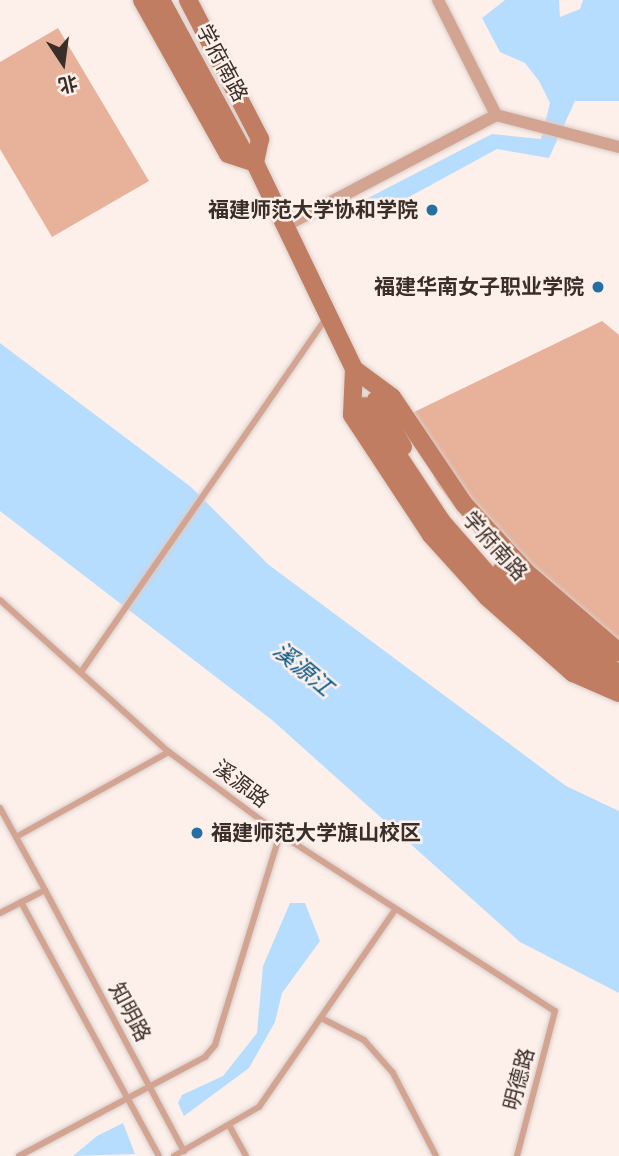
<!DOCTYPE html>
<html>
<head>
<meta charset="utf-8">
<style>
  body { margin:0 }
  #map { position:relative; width:619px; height:1156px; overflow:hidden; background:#fdf0eb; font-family:Cabin,"Noto Sans SC",sans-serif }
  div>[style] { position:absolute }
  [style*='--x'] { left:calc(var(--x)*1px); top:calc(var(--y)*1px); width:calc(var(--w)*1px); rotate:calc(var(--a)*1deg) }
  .green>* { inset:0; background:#e7b19a }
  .water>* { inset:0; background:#b7ddfe }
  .roads { filter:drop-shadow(0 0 2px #dacdc8) drop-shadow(0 0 2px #dacdc8) }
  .service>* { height:6px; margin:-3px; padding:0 3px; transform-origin:3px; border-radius:3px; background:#d3a492 }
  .minor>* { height:12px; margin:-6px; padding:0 6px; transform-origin:6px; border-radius:6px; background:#d3a492 }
  .secondary>* { height:18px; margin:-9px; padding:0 9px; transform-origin:9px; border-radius:9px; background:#c07d61 }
  .dots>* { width:19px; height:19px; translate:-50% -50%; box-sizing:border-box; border:4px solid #fdf0eb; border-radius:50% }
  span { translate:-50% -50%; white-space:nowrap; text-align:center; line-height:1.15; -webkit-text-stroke:5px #fdf0eb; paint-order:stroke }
  .street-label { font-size:21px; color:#3a2e29 }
  .poi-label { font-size:21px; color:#3a2e29; font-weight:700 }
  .right { translate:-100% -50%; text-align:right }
  .left { translate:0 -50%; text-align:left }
  .water-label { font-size:23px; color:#005485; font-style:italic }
  .north { position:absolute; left:28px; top:28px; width:70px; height:70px; -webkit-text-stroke:5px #fdf0eb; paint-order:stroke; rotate:167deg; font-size:19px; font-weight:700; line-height:28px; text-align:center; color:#3a2e29 }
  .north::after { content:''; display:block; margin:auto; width:24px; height:32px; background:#3a2e29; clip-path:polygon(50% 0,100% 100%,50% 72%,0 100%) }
</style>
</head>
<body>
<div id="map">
  <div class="green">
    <i style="clip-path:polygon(58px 28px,149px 181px,52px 237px,0 149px,0 62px)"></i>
    <i style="clip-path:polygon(602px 321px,619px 335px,619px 668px,513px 581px,437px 484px,410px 414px)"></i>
  </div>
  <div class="water">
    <i style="clip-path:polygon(505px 0,559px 0,560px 17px,580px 9px,583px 0,619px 0,619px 101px,575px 101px,549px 158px,497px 149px,374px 216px,366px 199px,492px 134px,541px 139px,550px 103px,539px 81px,525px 63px,500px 52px,482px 18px)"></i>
    <i style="clip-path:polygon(0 343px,191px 487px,269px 565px,566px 786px,619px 811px,619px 993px,520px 942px,272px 720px,0 511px)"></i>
    <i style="clip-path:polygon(290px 903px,305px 903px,320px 941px,282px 993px,275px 1022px,249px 1068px,184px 1116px,178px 1103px,182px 1095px,223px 1076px,257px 1033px,263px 966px)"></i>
    <i style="clip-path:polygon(123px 1123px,135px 1154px,73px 1156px,97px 1136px)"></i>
  </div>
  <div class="roads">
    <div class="service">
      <i style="--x:0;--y:600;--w:227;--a:42"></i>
      <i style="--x:169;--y:752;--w:138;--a:36.5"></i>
      <i style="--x:280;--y:834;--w:327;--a:32.8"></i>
      <i style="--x:555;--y:1011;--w:150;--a:104.7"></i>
      <i style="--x:81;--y:672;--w:432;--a:-55.3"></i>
      <i style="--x:0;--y:808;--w:94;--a:61.2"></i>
      <i style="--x:45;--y:890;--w:51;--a:152.9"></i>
      <i style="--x:16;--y:837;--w:175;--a:-29.1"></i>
      <i style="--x:45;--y:890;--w:296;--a:62"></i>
      <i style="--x:21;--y:902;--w:289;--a:61.5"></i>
      <i style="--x:323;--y:1019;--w:46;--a:27.1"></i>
      <i style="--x:364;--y:1040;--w:44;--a:48.7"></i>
      <i style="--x:393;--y:1073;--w:93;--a:62.6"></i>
      <i style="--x:230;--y:1127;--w:33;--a:61"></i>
      <i style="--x:19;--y:1156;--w:211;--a:-28"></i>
      <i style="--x:205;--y:1057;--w:16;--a:-50"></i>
      <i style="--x:215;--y:1045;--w:221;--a:-72.9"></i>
      <i style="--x:174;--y:1156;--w:98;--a:-30"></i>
      <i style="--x:259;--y:1107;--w:238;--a:-55.4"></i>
    </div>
    <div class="minor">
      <i style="--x:438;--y:0;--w:129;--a:63.2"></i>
      <i style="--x:285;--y:226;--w:238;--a:-27.7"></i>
      <i style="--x:496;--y:115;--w:127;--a:14.6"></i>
    </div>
    <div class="secondary">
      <i style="--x:142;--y:0;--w:176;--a:60.8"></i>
      <i style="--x:228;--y:154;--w:28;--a:18"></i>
      <i style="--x:161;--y:0;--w:170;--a:61.5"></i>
      <i style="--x:188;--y:0;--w:157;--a:62.6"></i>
      <i style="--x:260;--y:139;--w:25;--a:102"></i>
      <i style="--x:255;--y:163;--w:229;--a:64.3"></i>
      <i style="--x:354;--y:369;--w:47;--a:36.4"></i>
      <i style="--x:392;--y:397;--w:129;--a:56.1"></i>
      <i style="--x:464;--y:504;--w:92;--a:47.6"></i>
      <i style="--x:526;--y:572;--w:123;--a:40.7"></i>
      <i style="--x:354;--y:369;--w:46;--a:92.5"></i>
      <i style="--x:352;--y:415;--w:144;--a:56.6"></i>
      <i style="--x:431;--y:535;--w:84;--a:47.9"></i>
      <i style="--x:487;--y:597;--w:115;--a:41.5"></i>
      <i style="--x:573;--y:673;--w:50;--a:23.5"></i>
      <i style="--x:376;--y:400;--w:54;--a:60.1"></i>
      <i style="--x:365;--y:406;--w:139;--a:56.4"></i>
      <i style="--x:442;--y:522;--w:85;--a:48.8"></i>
      <i style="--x:498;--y:586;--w:143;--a:41.6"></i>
      <i style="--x:501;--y:571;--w:157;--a:41.4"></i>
    </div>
  </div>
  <div class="dots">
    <i style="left:432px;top:210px;background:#266fa3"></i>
    <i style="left:598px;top:287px;background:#266fa3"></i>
    <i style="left:197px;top:833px;background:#266fa3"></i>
  </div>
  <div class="street-label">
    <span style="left:222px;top:63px;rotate:62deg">学府南路</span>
    <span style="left:495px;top:546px;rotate:48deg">学府南路</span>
    <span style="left:241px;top:784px;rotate:37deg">溪源路</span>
    <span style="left:130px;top:1012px;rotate:62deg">知明路</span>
    <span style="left:519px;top:1079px;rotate:-75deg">明德路</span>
  </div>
  <div class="poi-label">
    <span class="right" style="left:418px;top:210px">福建师范大学协和学院</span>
    <span class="right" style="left:584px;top:287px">福建华南女子职业学院</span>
    <span class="left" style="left:211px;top:833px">福建师范大学旗山校区</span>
  </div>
  <div class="water-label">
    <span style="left:303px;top:669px;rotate:40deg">溪源江</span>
  </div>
  <div class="north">北</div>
</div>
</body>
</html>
